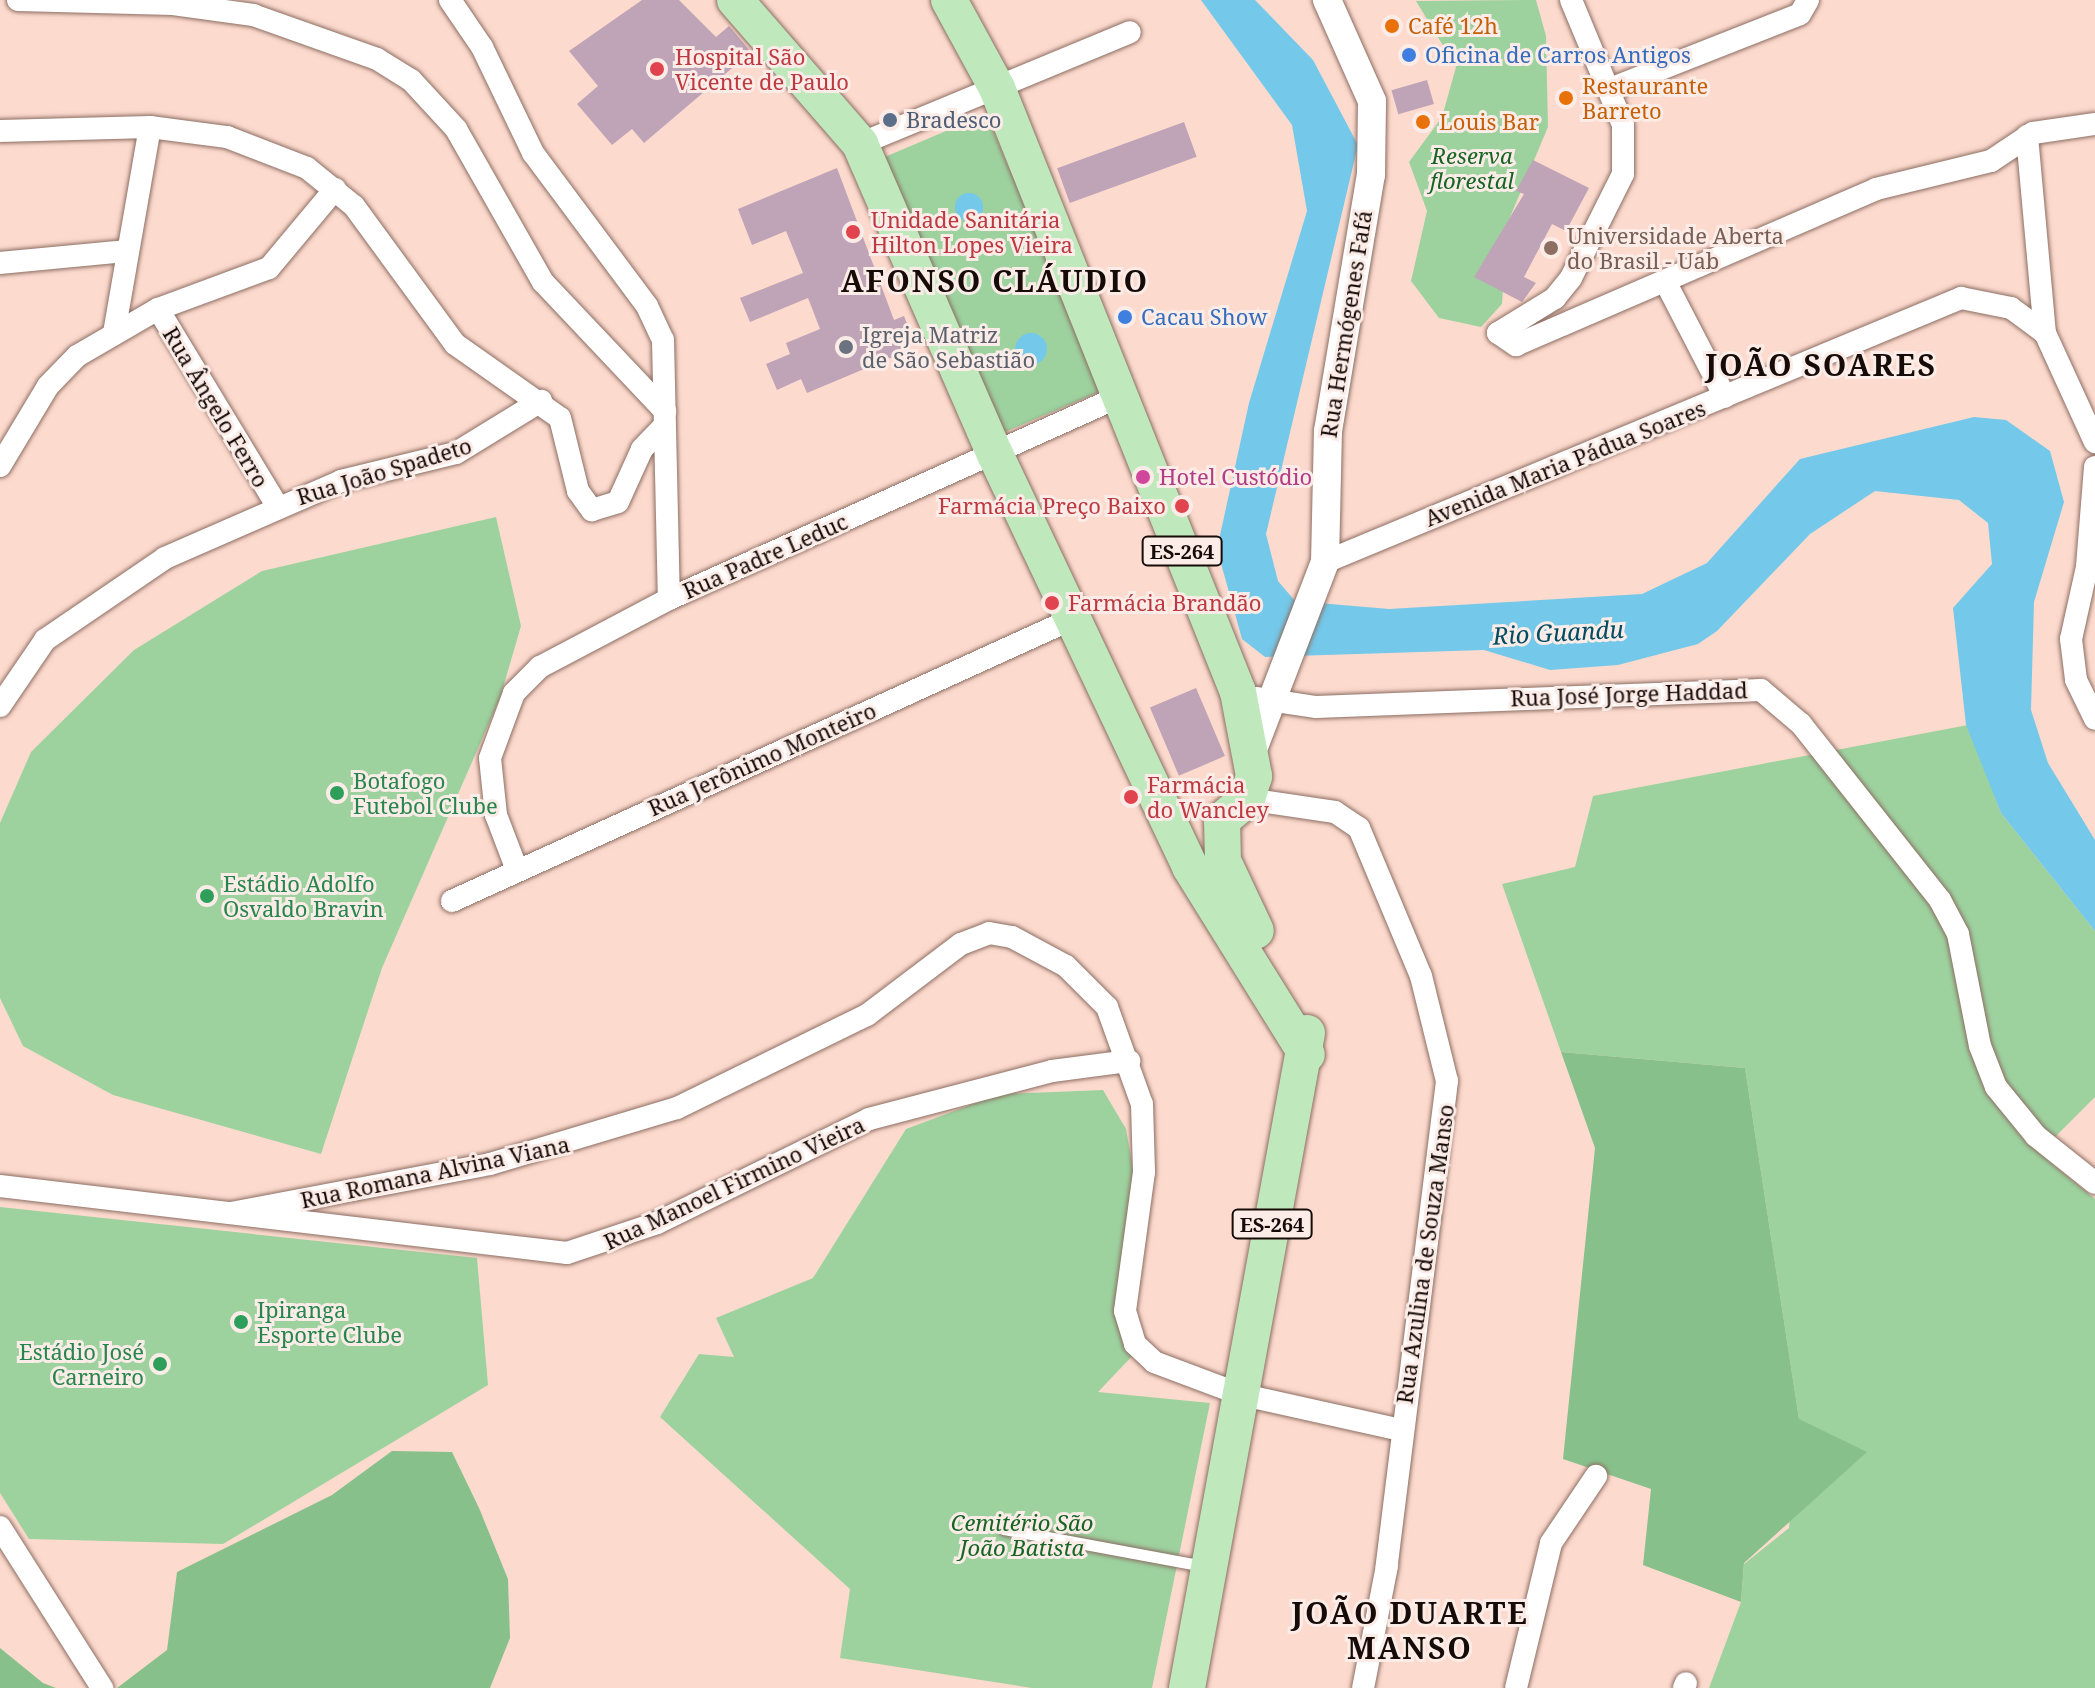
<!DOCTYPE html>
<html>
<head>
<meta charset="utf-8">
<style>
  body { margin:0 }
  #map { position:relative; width:2095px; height:1688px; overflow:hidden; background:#fddace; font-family:"Noto Serif",serif }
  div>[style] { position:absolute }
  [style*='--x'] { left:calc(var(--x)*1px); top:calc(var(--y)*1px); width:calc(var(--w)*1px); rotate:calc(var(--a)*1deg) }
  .green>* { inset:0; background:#9dd29f; transform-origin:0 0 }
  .forest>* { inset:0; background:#88c08b }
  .water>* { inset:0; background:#74c8e9 }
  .round { border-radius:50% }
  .building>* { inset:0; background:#bfa3b7; transform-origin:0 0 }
  .roads { filter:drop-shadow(0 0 2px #8c6e63) drop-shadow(0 0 2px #8c6e63) }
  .service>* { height:11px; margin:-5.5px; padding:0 5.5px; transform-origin:5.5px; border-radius:5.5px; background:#fff }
  .minor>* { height:22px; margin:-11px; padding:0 11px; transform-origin:11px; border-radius:11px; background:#fff }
  .tertiary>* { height:28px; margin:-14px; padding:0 14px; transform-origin:14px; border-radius:14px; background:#fff }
  .primary>* { height:36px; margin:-18px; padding:0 18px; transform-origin:18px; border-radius:18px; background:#bfe8bd }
  .dots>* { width:22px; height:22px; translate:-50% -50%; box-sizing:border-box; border:4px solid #fbece7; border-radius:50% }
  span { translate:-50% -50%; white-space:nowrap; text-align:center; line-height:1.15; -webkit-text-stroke:6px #fbece7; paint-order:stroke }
  .shield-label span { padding:2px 6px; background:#fbece7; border:2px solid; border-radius:6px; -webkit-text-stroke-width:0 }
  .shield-label { font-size:20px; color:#160b07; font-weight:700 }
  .food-label { font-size:22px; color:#c56008 }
  .left { translate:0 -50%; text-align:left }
  .shop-label { font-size:22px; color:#366cbe }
  .health-label { font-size:22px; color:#be3a42 }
  .right { translate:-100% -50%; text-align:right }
  .service-label { font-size:22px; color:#4e5e75 }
  .park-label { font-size:22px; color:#166524; font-style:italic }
  .education-label { font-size:22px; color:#785e54 }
  .street-label { font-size:22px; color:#160b07 }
  .worship-label { font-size:22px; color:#5b616d }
  .hotel-label { font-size:22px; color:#b23c85 }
  .leisure-label { font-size:22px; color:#27864d }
  .water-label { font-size:24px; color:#004c62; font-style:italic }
  .district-label { font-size:30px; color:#160b07; font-weight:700; letter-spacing:2px }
</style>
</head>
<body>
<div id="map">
  <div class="green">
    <i style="clip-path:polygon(1536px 0,1546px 36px,1548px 127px,1508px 222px,1502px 304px,1481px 327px,1439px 318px,1411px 281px,1427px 211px,1409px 162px,1442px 117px,1456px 67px,1416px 1px)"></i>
    <i style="left:986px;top:114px;width:300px;height:110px;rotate:67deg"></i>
    <i style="clip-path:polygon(496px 517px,521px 626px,500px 698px,382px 968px,321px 1154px,113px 1095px,23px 1046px,0 998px,0 823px,31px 752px,134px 650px,262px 571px)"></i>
    <i style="clip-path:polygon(1968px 725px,2001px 813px,2095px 931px,2095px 1097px,2039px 1153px,2095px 1199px,2095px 1688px,1709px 1688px,1741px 1602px,1744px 1564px,1789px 1528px,1799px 1419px,1745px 1068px,1561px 1052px,1502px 884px,1575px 867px,1593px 796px)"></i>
    <i style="clip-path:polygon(1103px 1090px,1126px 1129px,1139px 1203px,1136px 1352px,1098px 1392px,1210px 1403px,1152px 1688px,1032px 1688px,840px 1658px,850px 1589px,660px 1417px,699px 1354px,734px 1357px,716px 1318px,813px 1278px,906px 1129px,1000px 1094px)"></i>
    <i style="clip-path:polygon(0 1207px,477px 1258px,488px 1385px,223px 1544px,29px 1539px,0 1493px)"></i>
  </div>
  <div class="forest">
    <i style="clip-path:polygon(1561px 1052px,1745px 1068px,1799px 1419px,1867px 1452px,1744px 1563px,1741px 1602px,1643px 1565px,1651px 1489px,1563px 1459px,1595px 1148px)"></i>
    <i style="clip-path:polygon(392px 1451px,452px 1452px,479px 1508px,508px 1579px,510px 1638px,490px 1688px,117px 1688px,167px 1650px,177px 1572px,332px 1495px)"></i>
    <i style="clip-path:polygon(0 1648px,43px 1683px,56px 1688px,0 1688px)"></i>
  </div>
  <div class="water">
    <i style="clip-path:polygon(1201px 0,1255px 0,1313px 60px,1358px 145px,1266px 534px,1278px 581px,1295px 601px,1389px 609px,1642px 594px,1707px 563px,1800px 459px,1974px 417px,2006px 420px,2050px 451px,2064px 502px,2034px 602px,2031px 710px,2048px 763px,2095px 840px,2095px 931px,2001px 813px,1966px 725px,1953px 608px,1992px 564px,1988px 523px,1959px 500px,1875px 491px,1810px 534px,1717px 631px,1698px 644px,1618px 665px,1550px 670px,1484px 650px,1265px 657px,1242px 639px,1217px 549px,1249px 403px,1307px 211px,1292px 125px)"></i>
    <i class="round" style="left:955px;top:193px;width:28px;height:28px"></i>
    <i class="round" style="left:1015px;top:333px;width:32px;height:32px"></i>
  </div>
  <div class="building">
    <i style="clip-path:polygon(642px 0,679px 0,716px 37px,729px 26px,751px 52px,644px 143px,632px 129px,612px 145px,577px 104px,598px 86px,569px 51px)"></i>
    <i style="left:1427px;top:80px;width:25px;height:37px;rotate:74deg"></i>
    <i style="left:1184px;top:122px;width:37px;height:135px;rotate:70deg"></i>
    <i style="clip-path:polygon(1533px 160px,1589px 188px,1566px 231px,1552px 224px,1524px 277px,1536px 283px,1522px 302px,1474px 277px,1524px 194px,1516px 191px)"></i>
    <i style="clip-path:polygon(837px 168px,894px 320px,904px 316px,910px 331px,901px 335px,907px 351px,807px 393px,801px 379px,777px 390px,766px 364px,790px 354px,786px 343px,820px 329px,808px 298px,750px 322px,740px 298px,803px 273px,786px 231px,752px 245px,738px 209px)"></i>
    <i style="left:1196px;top:688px;width:74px;height:50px;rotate:67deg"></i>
  </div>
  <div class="roads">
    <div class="service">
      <i style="--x:1004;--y:1529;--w:203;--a:10.5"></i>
    </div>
    <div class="minor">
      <i style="--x:18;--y:0;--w:155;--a:1.5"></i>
      <i style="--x:173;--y:4;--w:81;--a:7.8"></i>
      <i style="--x:253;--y:15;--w:132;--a:19.5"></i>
      <i style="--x:377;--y:59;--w:40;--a:32"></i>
      <i style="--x:411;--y:80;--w:67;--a:47.4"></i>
      <i style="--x:456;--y:129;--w:176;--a:60.4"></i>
      <i style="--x:543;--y:282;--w:178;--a:46.6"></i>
      <i style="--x:450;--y:0;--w:57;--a:55.8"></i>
      <i style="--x:482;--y:47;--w:118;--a:64.3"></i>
      <i style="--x:533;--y:153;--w:191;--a:53.3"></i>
      <i style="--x:647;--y:306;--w:38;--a:65"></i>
      <i style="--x:663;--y:340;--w:259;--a:88.7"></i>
      <i style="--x:1571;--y:0;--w:135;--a:67.4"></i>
      <i style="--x:1623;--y:125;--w:49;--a:90"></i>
      <i style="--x:1623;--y:174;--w:116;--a:116.6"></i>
      <i style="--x:1571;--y:278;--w:26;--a:129"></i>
      <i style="--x:1555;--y:298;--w:67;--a:148.4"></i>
      <i style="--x:1498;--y:333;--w:22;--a:34"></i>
      <i style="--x:1516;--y:345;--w:392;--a:-23.4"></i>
      <i style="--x:1876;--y:189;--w:118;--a:-13.7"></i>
      <i style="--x:1991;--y:161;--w:50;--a:-33.7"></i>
      <i style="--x:2033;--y:133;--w:63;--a:-8.3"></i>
      <i style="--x:1610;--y:89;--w:204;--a:-21.5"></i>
      <i style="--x:1800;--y:14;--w:16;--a:-60"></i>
      <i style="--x:0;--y:131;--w:150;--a:-1.5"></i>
      <i style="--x:150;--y:127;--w:78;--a:7.4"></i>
      <i style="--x:227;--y:137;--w:86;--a:21.2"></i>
      <i style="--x:307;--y:168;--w:60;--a:39"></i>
      <i style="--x:354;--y:206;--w:171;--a:53.8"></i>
      <i style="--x:455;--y:344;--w:128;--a:35.2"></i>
      <i style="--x:560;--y:418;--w:75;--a:76.1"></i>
      <i style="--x:578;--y:491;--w:24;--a:54"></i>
      <i style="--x:592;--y:510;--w:27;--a:-17"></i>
      <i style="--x:618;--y:502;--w:58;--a:-65.6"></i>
      <i style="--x:642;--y:449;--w:32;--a:-46"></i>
      <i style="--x:2027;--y:136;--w:198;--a:84.8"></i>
      <i style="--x:860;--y:144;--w:292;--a:-22.5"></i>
      <i style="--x:0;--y:263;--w:128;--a:-5.4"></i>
      <i style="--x:1666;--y:283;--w:128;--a:62.6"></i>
      <i style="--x:158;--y:309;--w:228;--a:58.8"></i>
      <i style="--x:114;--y:333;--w:209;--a:-80.1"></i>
      <i style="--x:0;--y:466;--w:93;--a:-59"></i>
      <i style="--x:48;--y:386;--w:42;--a:-46"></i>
      <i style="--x:77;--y:356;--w:94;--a:-30.1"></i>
      <i style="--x:158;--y:309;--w:118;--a:-20.3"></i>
      <i style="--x:269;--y:268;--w:103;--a:-50.1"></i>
      <i style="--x:2095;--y:467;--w:100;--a:94.6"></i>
      <i style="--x:2087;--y:567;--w:74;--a:102.5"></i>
      <i style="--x:2071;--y:639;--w:41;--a:83"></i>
      <i style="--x:2076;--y:680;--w:43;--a:64"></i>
      <i style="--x:1325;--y:562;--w:689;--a:-22.54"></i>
      <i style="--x:1961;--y:298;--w:51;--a:11.3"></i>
      <i style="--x:2011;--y:308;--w:42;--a:36.3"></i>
      <i style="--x:2045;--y:333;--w:120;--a:65.4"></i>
      <i style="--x:1256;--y:698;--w:61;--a:8.5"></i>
      <i style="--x:1316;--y:707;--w:445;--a:-2.2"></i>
      <i style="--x:1761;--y:690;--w:52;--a:40.4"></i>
      <i style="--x:1801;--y:724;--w:224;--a:51.7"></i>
      <i style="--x:1940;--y:900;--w:38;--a:62"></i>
      <i style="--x:1958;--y:934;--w:114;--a:78.9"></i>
      <i style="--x:1980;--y:1046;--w:44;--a:68.7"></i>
      <i style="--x:1996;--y:1087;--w:63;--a:50.8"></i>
      <i style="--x:2036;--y:1136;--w:75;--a:38.5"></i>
      <i style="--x:0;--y:706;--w:80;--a:-55.7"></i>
      <i style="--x:45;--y:640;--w:145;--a:-34.3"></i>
      <i style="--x:165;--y:558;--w:192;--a:-23.6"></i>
      <i style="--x:341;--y:481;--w:118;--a:-13.7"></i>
      <i style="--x:456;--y:453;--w:100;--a:-31.5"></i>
      <i style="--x:1247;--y:799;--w:89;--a:8.4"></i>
      <i style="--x:1335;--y:812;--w:29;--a:34"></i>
      <i style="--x:1359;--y:828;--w:160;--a:67.3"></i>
      <i style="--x:1421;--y:976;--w:108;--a:76.1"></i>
      <i style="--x:1447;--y:1081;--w:489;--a:97.1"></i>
      <i style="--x:1387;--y:1566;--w:124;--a:101.1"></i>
      <i style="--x:517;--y:870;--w:59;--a:-110.9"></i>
      <i style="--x:496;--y:815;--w:57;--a:-96"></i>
      <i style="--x:490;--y:758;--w:69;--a:-69.7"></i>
      <i style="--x:514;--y:693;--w:37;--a:-45"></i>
      <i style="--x:540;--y:667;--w:146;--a:-27.8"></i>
      <i style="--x:669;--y:599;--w:495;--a:-24.2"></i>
      <i style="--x:452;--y:901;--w:681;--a:-24.46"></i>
      <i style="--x:0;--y:1186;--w:571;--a:6.74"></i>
      <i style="--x:567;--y:1253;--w:95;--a:-18.4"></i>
      <i style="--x:657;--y:1223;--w:236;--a:-26.1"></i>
      <i style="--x:869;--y:1119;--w:189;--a:-14.7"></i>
      <i style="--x:1052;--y:1071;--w:78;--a:-7.4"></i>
      <i style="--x:231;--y:1213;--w:264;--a:-10.7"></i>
      <i style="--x:490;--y:1164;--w:195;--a:-16.7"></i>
      <i style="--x:677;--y:1108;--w:212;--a:-26.1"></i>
      <i style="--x:867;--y:1015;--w:118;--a:-37.1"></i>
      <i style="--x:961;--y:944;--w:30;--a:-21"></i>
      <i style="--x:989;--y:933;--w:23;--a:10"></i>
      <i style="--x:1012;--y:937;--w:61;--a:28.2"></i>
      <i style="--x:1066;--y:966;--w:58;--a:45"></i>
      <i style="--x:1107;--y:1007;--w:103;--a:70.2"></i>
      <i style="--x:1142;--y:1104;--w:68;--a:88.3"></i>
      <i style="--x:1144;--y:1172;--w:140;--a:97.8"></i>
      <i style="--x:1125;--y:1311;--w:34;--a:73"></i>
      <i style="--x:1135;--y:1344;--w:26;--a:43"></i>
      <i style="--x:1154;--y:1362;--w:91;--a:20.6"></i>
      <i style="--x:1239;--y:1394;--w:167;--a:12.5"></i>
      <i style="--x:0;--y:1527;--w:191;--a:57.6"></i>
      <i style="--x:1516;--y:1688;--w:149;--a:-76.4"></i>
      <i style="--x:1551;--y:1543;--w:81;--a:-56.1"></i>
      <i style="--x:1684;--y:1688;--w:5;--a:-68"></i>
    </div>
    <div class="tertiary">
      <i style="--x:1252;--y:752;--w:204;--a:-69"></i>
      <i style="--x:1325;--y:562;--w:131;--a:-88.7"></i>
      <i style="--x:1328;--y:431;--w:260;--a:-80.5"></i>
      <i style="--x:1371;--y:175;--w:74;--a:-89.2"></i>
      <i style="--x:1372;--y:101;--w:111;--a:-114"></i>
    </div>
    <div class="primary">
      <i style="--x:735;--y:0;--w:191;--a:49"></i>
      <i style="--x:860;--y:144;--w:338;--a:66.5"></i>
      <i style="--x:995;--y:454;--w:457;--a:64.7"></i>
      <i style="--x:1190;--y:867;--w:221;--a:58.1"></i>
      <i style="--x:949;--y:0;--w:100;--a:61.4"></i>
      <i style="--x:997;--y:88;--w:650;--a:68.25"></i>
      <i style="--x:1238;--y:692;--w:86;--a:79.2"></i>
      <i style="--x:1254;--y:776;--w:24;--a:107"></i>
      <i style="--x:1247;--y:799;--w:33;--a:140"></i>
      <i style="--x:1222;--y:820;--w:41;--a:88.6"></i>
      <i style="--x:1223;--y:861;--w:77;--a:64.8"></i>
      <i style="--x:1187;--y:1688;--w:666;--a:-79.62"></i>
    </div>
  </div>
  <div class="dots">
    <i style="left:1392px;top:26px;background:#e8710a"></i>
    <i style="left:1409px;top:55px;background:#3f7fe0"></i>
    <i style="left:657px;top:69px;background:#e0444e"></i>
    <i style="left:1566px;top:98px;background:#e8710a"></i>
    <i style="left:890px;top:120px;background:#5c6f8a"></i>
    <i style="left:1423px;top:122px;background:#e8710a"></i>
    <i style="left:853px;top:232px;background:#e0444e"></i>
    <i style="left:1551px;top:248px;background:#8d6e63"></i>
    <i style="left:1125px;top:317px;background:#3f7fe0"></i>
    <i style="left:846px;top:347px;background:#6b7280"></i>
    <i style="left:1143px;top:477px;background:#d1479c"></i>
    <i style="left:1182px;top:506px;background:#e0444e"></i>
    <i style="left:1052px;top:603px;background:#e0444e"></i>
    <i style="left:337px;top:793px;background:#2e9e5b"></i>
    <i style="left:1131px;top:797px;background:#e0444e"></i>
    <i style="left:207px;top:896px;background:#2e9e5b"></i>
    <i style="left:241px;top:1322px;background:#2e9e5b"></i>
    <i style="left:160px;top:1364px;background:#2e9e5b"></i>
  </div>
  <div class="shield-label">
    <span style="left:1182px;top:551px">ES-264</span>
    <span style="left:1272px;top:1224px">ES-264</span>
  </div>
  <div class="food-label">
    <span class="left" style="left:1408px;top:26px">Café 12h</span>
    <span class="left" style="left:1582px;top:98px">Restaurante<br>Barreto</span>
    <span class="left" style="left:1439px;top:122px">Louis Bar</span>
  </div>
  <div class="shop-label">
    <span class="left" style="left:1425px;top:55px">Oficina de Carros Antigos</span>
    <span class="left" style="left:1141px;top:317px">Cacau Show</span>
  </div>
  <div class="health-label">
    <span class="left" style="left:675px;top:69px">Hospital São<br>Vicente de Paulo</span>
    <span class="left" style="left:871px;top:232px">Unidade Sanitária<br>Hilton Lopes Vieira</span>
    <span class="right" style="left:1166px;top:506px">Farmácia Preço Baixo</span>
    <span class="left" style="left:1068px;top:603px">Farmácia Brandão</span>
    <span class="left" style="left:1147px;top:797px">Farmácia<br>do Wancley</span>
  </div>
  <div class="service-label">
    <span class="left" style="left:906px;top:120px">Bradesco</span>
  </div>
  <div class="park-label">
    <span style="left:1472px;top:168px">Reserva<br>florestal</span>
    <span style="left:1022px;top:1535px">Cemitério São<br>João Batista</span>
  </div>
  <div class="education-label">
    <span class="left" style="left:1567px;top:248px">Universidade Aberta<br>do Brasil - Uab</span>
  </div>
  <div class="street-label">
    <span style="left:1346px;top:324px;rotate:-81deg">Rua Hermógenes Fafá</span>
    <span style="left:216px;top:407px;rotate:59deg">Rua Ângelo Ferro</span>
    <span style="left:1565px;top:463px;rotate:-22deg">Avenida Maria Pádua Soares</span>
    <span style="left:384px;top:471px;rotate:-17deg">Rua João Spadeto</span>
    <span style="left:765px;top:556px;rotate:-24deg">Rua Padre Leduc</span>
    <span style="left:1629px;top:694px;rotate:-2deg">Rua José Jorge Haddad</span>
    <span style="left:762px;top:759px;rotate:-24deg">Rua Jerônimo Monteiro</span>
    <span style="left:435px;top:1172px;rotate:-12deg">Rua Romana Alvina Viana</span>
    <span style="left:734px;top:1183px;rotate:-25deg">Rua Manoel Firmino Vieira</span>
    <span style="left:1425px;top:1254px;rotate:-82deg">Rua Azulina de Souza Manso</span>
  </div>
  <div class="worship-label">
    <span class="left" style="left:862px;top:347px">Igreja Matriz<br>de São Sebastião</span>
  </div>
  <div class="hotel-label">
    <span class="left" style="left:1159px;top:477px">Hotel Custódio</span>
  </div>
  <div class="leisure-label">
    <span class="left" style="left:353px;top:793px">Botafogo<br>Futebol Clube</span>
    <span class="left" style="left:223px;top:896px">Estádio Adolfo<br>Osvaldo Bravin</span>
    <span class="left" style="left:257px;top:1322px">Ipiranga<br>Esporte Clube</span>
    <span class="right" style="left:144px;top:1364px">Estádio José<br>Carneiro</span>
  </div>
  <div class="water-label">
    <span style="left:1558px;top:632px;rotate:-3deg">Rio Guandu</span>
  </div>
  <div class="district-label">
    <span style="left:995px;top:281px">AFONSO CLÁUDIO</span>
    <span style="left:1821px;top:365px">JOÃO SOARES</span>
    <span style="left:1410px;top:1630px">JOÃO DUARTE<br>MANSO</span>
  </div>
</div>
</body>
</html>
